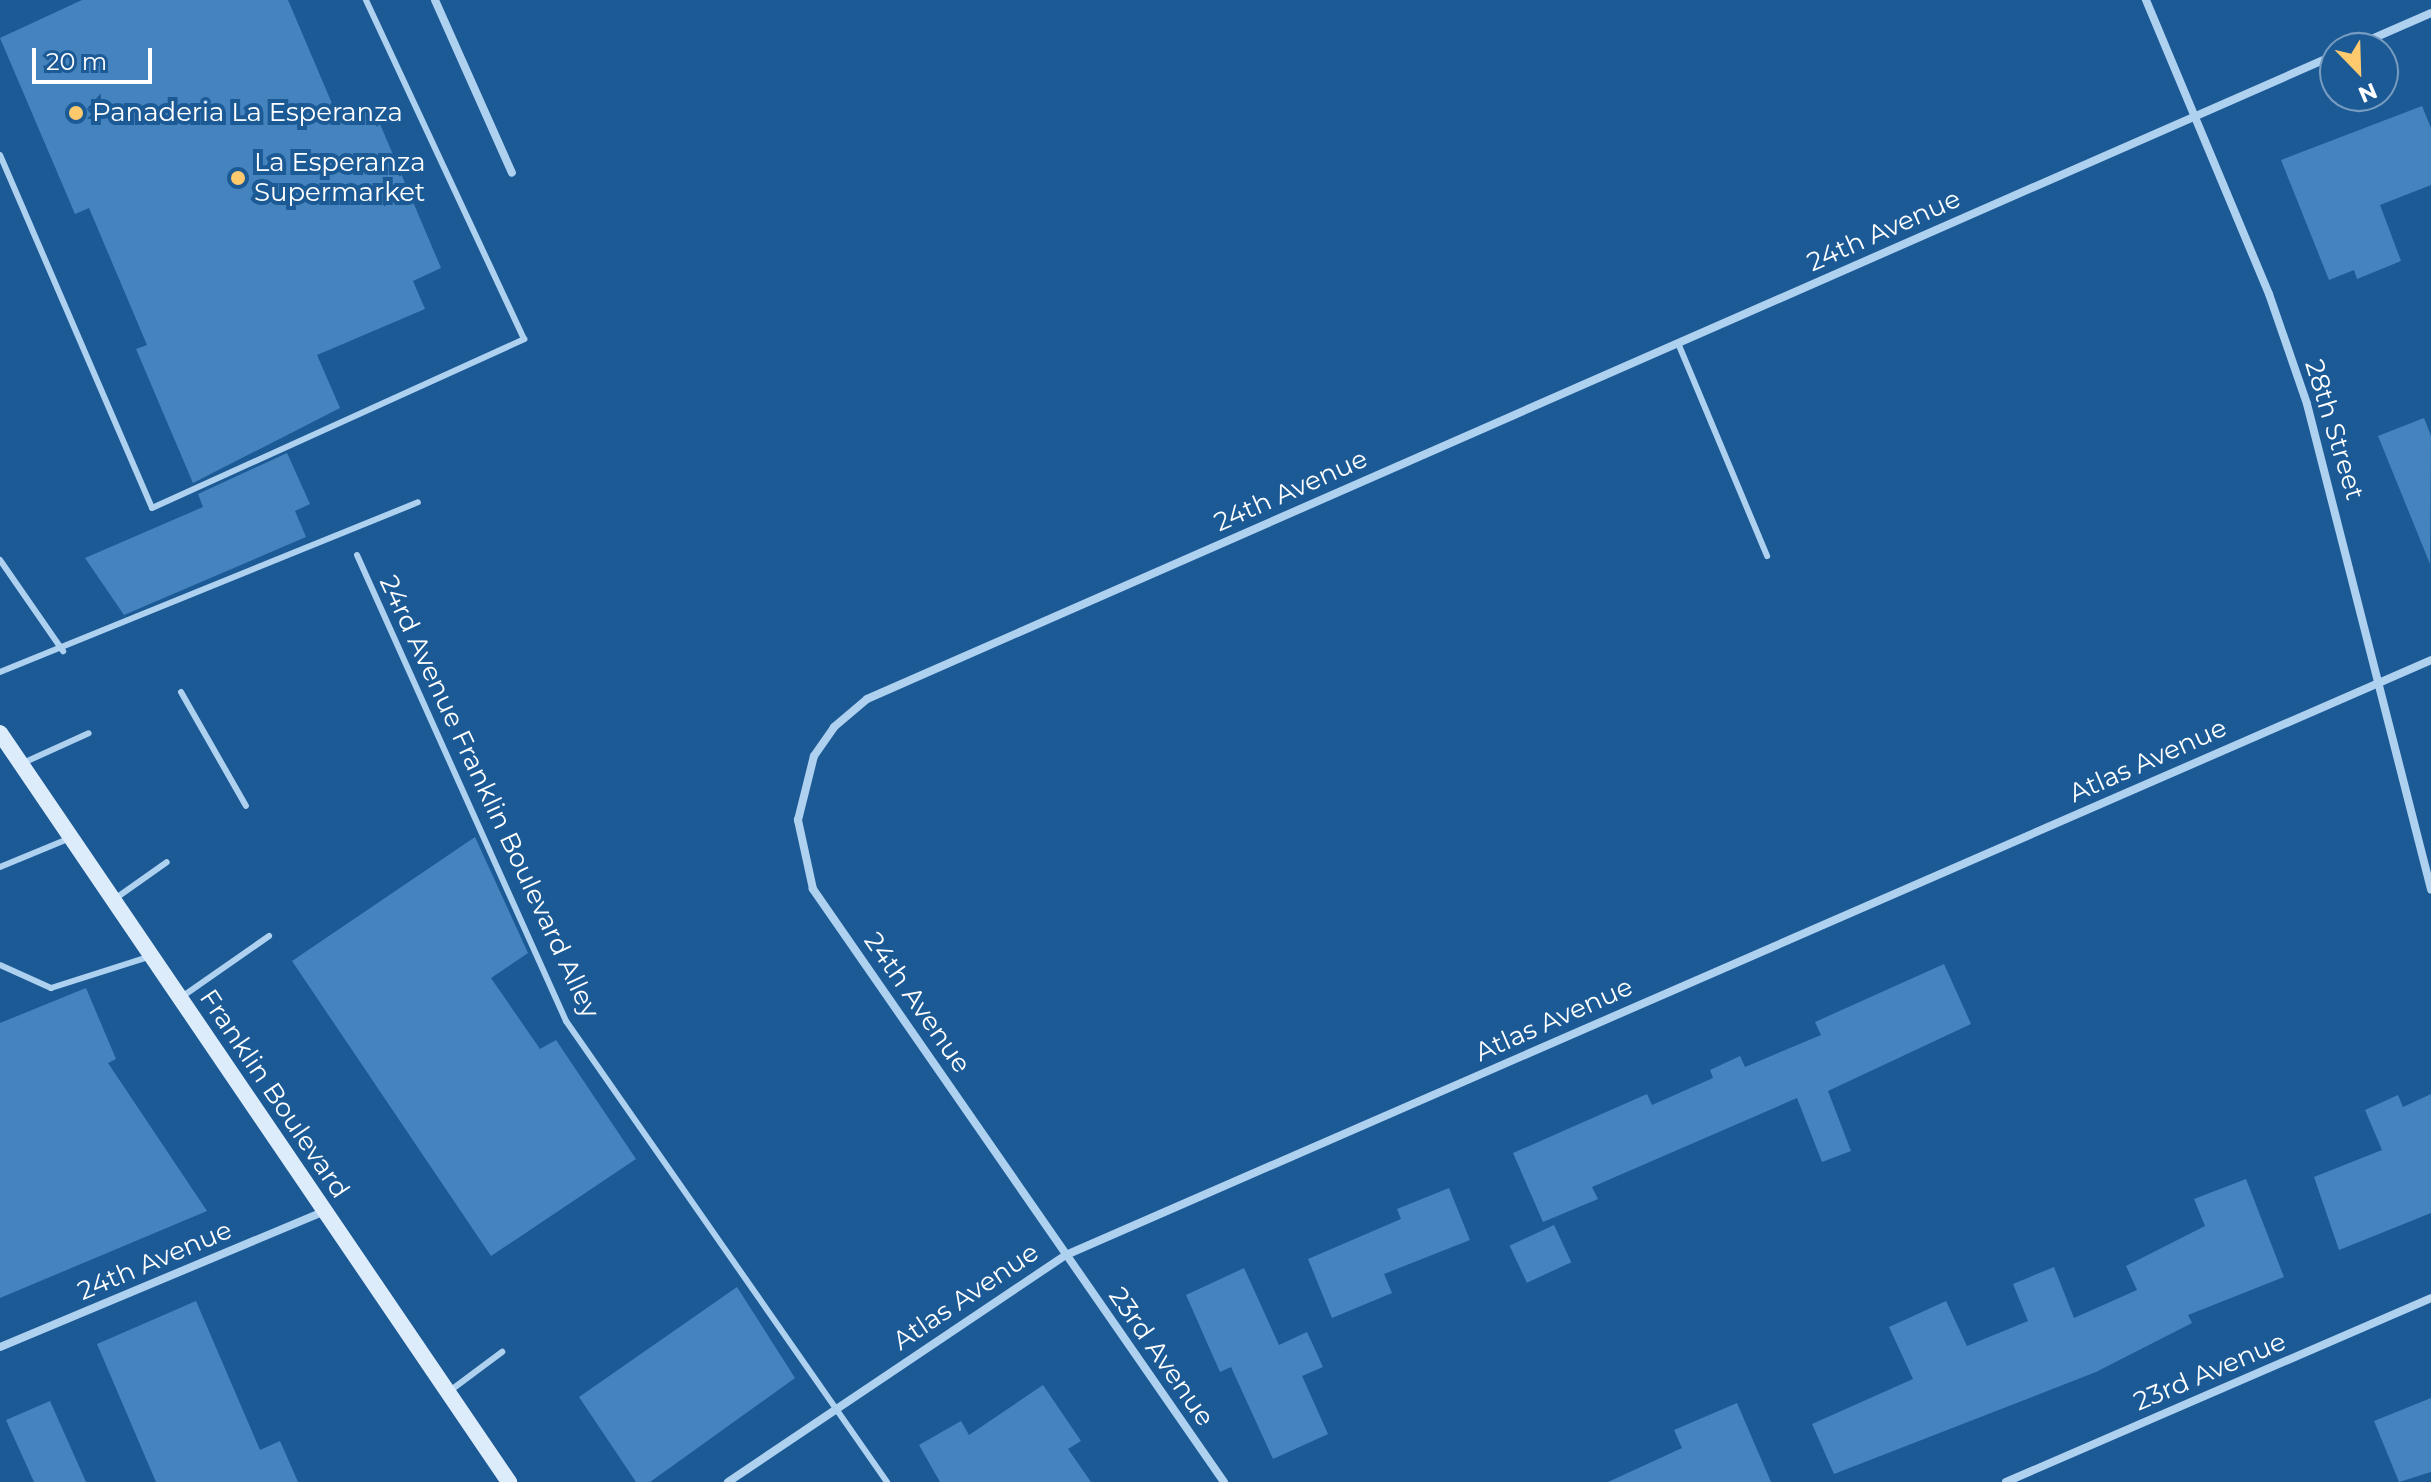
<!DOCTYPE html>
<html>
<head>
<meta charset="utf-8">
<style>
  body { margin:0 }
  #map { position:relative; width:2431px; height:1482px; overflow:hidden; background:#1c5a96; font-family:Montserrat,sans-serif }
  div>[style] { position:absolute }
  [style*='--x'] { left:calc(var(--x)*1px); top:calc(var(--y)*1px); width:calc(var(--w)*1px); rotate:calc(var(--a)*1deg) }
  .building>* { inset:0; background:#4483bd; transform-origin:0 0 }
  .service>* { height:6px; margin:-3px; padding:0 3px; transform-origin:3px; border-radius:3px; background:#afd1f0 }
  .minor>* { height:8px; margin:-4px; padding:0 4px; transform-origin:4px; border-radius:4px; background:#afd1f0 }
  .secondary>* { height:16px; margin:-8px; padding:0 8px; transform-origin:8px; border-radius:8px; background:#ddecfb }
  .dots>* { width:22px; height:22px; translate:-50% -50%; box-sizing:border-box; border:4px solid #1c5a96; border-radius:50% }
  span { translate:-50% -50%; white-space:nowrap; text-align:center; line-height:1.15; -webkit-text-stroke:8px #1c5a96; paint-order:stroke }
  .poi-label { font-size:26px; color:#fff }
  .left { translate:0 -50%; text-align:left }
  .street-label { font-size:26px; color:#fff }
  .north { position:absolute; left:2319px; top:32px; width:80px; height:80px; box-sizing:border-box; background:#1c5a96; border:2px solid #779cc0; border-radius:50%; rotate:157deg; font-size:22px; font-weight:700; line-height:32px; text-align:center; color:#fff }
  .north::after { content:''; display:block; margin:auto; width:28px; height:36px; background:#ffca6d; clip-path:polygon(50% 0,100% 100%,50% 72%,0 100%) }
  .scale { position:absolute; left:32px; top:48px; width:120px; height:36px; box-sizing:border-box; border:4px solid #fff; border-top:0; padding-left:10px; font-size:24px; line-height:28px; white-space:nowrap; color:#fff; -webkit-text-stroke:6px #1c5a96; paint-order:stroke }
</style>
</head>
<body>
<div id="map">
  <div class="building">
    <i style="clip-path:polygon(82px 0,288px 0,339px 120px,372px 105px,441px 268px,413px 281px,425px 309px,317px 355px,340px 408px,193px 483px,136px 349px,147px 345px,89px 208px,75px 214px,0 38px)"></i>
    <i style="clip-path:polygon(2422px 106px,2431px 128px,2431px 185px,2380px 205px,2401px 261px,2357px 279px,2354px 270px,2329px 280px,2281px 160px)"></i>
    <i style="clip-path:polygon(2424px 418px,2431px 436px,2430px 564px,2378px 436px)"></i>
    <i style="clip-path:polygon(287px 453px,310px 504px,295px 511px,306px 537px,124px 615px,85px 558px,203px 507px,198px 494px)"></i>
    <i style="clip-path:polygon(475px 837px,528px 953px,491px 978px,540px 1049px,556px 1040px,636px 1159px,491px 1256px,292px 961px)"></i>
    <i style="clip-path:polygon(1944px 964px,1971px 1024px,1828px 1091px,1851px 1151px,1822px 1162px,1797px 1098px,1592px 1187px,1598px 1199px,1543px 1222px,1513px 1153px,1647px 1094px,1652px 1105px,1713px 1078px,1710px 1070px,1740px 1056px,1745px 1067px,1821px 1035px,1815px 1022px)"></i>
    <i style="clip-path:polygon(86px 988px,116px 1059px,108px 1063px,207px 1211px,0 1298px,0 1023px)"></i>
    <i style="clip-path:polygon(2431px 1094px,2431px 1213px,2339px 1250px,2314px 1177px,2382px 1150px,2365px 1110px,2398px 1095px,2403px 1107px)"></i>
    <i style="clip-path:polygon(2246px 1179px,2284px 1277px,2188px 1315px,2192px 1323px,2096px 1372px,1834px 1474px,1812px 1424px,1913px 1379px,1889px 1327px,1946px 1301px,1967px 1346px,2028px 1321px,2013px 1284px,2054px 1267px,2074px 1318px,2137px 1290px,2126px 1266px,2205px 1226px,2194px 1199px)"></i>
    <i style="clip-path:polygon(1449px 1188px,1470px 1240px,1384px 1274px,1392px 1293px,1332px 1318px,1308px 1259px,1401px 1219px,1397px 1209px)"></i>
    <i style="left:1554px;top:1225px;width:41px;height:49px;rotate:65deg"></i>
    <i style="clip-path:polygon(1244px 1268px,1279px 1345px,1307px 1332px,1323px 1367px,1302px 1376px,1328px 1434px,1273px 1459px,1231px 1367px,1220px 1372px,1186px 1295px)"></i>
    <i style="clip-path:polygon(737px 1287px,795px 1378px,650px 1482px,636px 1482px,579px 1397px)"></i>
    <i style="clip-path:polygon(196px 1301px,260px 1450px,280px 1441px,298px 1482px,156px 1482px,97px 1344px)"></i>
    <i style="clip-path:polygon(1043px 1385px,1081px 1441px,1068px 1449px,1091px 1482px,940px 1482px,919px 1445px,961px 1421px,969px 1435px)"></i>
    <i style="clip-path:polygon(2431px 1398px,2431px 1472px,2399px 1482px,2374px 1421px)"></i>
    <i style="clip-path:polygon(50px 1401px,86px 1482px,34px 1482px,6px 1420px)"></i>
    <i style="clip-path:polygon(1737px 1403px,1771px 1482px,1608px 1482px,1682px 1448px,1674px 1430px)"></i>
  </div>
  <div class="service">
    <i style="--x:0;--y:155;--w:384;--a:66.7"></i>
    <i style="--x:152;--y:508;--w:409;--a:-24.4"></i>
    <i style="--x:524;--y:339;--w:374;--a:-115"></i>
    <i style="--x:1678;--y:343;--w:231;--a:67.3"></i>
    <i style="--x:357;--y:555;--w:511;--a:65.84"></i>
    <i style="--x:566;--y:1021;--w:562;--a:55.15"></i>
    <i style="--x:0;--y:560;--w:111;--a:55.3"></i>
    <i style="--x:0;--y:672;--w:451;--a:-22.1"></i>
    <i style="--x:181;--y:692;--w:131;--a:60.3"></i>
    <i style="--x:23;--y:763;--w:72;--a:-24.4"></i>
    <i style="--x:0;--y:867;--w:74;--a:-22.4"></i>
    <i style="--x:116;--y:898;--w:62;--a:-35.2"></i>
    <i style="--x:0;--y:965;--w:56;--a:24.3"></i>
    <i style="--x:51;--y:988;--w:105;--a:-17.7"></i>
    <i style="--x:183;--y:996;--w:105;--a:-34.9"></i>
    <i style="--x:451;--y:1390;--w:64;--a:-36.7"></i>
  </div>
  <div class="minor">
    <i style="--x:435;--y:0;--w:189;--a:66"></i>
    <i style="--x:2146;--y:0;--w:319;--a:67.3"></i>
    <i style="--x:2269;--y:294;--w:116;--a:70.9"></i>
    <i style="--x:2307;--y:404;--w:501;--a:75.66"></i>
    <i style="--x:2351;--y:48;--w:87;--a:-23.6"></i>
    <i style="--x:0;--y:1347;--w:352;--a:-22.7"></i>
    <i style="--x:728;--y:1482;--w:407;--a:-33.9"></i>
    <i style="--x:1066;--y:1255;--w:1489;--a:-23.55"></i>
    <i style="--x:1224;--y:1482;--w:722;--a:-124.73"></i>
    <i style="--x:813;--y:889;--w:71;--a:-102.3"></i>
    <i style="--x:798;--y:820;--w:66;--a:-76"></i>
    <i style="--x:814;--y:756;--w:35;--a:-55"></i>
    <i style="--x:834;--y:727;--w:43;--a:-40.3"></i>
    <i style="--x:867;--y:699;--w:1603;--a:-23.69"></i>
    <i style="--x:2006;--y:1482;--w:463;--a:-23.4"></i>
  </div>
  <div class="secondary">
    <i style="--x:0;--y:733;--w:906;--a:55.8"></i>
  </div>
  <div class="dots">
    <i style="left:76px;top:113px;background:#ffca6d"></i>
    <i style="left:238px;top:178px;background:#ffca6d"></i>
  </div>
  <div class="poi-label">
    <span class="left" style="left:92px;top:113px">Panaderia La Esperanza</span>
    <span class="left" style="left:254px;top:178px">La Esperanza<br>Supermarket</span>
  </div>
  <div class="street-label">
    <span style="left:1884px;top:231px;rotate:-24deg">24th Avenue</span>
    <span style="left:2334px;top:430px;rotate:73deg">28th Street</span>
    <span style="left:1291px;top:491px;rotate:-24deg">24th Avenue</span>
    <span style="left:2148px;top:761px;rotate:-24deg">Atlas Avenue</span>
    <span style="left:489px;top:797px;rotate:65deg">24rd Avenue Franklin Boulevard Alley</span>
    <span style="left:917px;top:1003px;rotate:55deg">24th Avenue</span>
    <span style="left:1554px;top:1020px;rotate:-24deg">Atlas Avenue</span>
    <span style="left:274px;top:1094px;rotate:56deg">Franklin Boulevard</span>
    <span style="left:155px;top:1261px;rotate:-23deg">24th Avenue</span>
    <span style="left:966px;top:1297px;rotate:-34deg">Atlas Avenue</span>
    <span style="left:1161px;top:1357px;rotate:55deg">23rd Avenue</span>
    <span style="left:2210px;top:1372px;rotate:-23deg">23rd Avenue</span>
  </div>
  <div class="north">N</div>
  <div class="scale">20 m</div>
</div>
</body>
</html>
